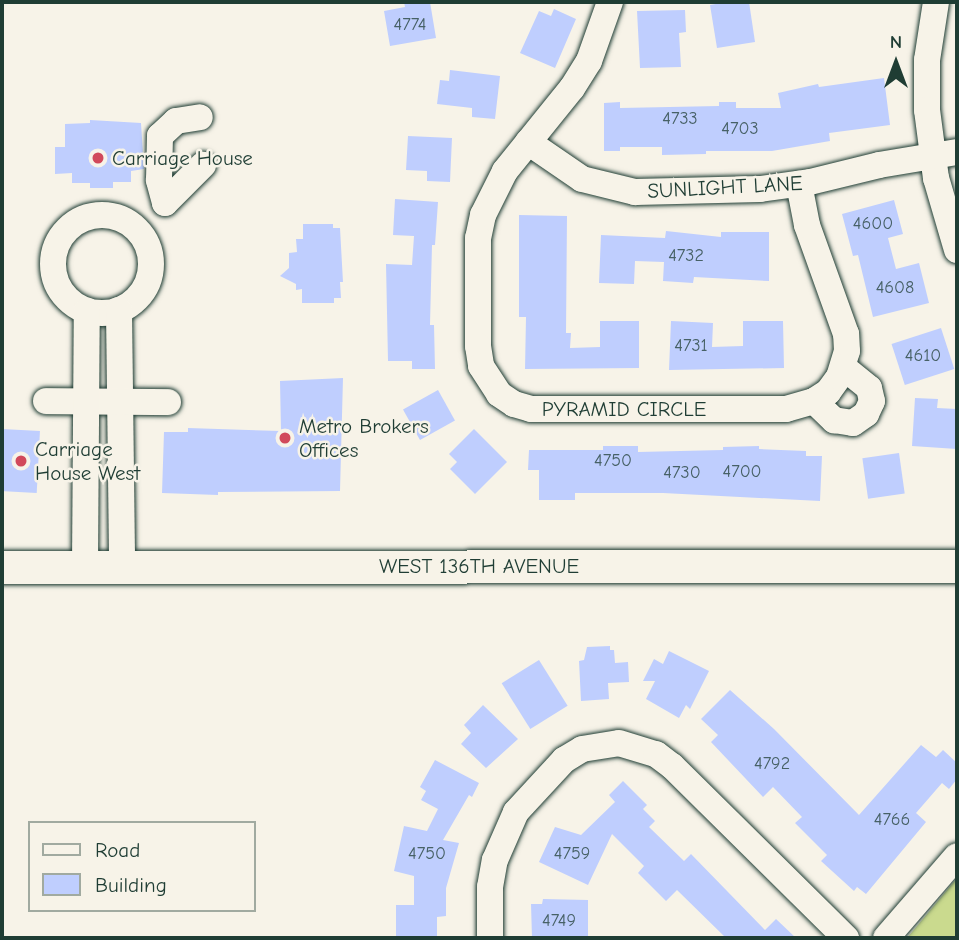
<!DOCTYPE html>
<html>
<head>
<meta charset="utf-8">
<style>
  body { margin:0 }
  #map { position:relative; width:959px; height:940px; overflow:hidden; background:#f7f3e8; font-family:"Comic Neue",sans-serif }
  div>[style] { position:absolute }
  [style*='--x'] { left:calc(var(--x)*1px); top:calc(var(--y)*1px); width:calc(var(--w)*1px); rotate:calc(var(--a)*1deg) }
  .green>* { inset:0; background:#cada8e }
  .building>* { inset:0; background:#bfcefe; transform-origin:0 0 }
  .roads { filter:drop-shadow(0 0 2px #1f3d34) drop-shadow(0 0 2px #1f3d34) }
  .minor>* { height:26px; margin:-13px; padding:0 13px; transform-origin:13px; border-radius:13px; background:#f7f3e8 }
  .minor>.ring { margin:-13px; padding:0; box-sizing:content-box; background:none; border:26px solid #f7f3e8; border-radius:50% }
  .major>* { height:33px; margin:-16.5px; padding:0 16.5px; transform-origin:16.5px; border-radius:16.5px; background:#f7f3e8 }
  .dots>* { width:19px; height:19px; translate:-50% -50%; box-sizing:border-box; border:4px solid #f7f3e8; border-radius:50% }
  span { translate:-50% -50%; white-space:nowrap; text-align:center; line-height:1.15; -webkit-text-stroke:5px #f7f3e8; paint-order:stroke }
  .number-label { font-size:18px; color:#476166 }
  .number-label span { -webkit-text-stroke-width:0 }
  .poi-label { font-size:21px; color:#1f3d34 }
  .left { translate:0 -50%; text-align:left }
  .street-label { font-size:21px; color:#1f3d34 }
  .frame { position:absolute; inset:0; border:4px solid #1f3d34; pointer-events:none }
  .legend { position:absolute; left:28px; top:821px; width:228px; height:91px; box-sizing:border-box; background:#f7f3e8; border:2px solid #a1aaa0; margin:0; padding:9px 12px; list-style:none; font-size:21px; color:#1f3d34 }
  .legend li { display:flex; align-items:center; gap:14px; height:35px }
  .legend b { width:35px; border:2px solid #a1aaa0 }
  .north { position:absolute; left:861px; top:28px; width:70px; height:70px; -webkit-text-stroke:5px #f7f3e8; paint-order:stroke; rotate:0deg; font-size:19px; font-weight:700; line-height:28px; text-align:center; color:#1f3d34 }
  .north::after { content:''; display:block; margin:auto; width:24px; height:32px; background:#1f3d34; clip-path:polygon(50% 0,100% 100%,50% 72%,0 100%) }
</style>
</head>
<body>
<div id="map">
  <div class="green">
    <i style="clip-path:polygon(957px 878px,957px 938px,907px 938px)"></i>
  </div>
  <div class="building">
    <i style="clip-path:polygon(404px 2px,430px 2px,436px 38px,390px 46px,384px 11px,405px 7px)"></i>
    <i style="clip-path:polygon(727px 2px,749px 2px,755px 42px,717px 48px,710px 5px)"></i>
    <i style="clip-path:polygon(554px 9px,576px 19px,555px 68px,520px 53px,539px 11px,551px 16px)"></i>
    <i style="clip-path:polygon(685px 10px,686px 32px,679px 33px,681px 67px,640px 68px,637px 11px)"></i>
    <i style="clip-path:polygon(450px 70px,500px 76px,495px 119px,472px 117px,472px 108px,437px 104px,440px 80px,449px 81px)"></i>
    <i style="clip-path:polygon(884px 78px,890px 125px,829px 133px,830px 141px,772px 151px,706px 151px,706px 154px,662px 155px,662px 147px,620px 147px,620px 151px,604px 151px,604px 103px,620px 102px,620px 108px,719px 106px,719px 102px,736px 102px,736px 108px,781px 108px,778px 93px,818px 84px,819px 87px)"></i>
    <i style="clip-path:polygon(90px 120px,141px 123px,144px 169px,131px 171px,131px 182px,113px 182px,113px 188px,90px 188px,90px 183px,72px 183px,72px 173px,55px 174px,55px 147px,65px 147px,65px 124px,90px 123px)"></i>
    <i style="clip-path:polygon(408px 136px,452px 138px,450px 182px,427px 181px,427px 171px,406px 170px)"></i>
    <i style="clip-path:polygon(395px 199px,438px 202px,435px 245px,432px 245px,430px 325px,434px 325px,435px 369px,412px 369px,412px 361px,388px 361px,386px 264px,412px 265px,414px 236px,393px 235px)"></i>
    <i style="clip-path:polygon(894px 200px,903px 234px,888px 238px,896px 269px,919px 263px,929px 303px,873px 317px,858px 255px,853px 256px,842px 214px)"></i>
    <i style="clip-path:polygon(519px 215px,567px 216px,566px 333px,571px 333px,570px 348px,600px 347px,600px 321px,639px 321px,639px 368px,525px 369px,526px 317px,519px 317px)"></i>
    <i style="clip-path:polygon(303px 224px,333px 224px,333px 228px,340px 228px,343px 282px,340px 282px,341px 298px,334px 298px,334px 303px,302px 303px,302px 289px,296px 290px,296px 284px,280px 276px,289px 268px,289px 253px,297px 252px,296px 239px,303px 239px)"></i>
    <i style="clip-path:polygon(666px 231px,721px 237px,721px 232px,769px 232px,769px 281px,694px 277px,693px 283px,663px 281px,664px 262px,635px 261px,634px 284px,599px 283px,601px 235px,665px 238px)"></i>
    <i style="clip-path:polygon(671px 321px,713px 323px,712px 347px,743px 346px,743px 321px,783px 321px,784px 368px,669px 370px)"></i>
    <i style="left:941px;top:328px;width:43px;height:52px;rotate:72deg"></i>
    <i style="clip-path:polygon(343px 378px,340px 491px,218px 492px,218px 495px,162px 493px,164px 432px,188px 432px,188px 428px,281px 431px,280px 381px)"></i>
    <i style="left:438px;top:390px;width:35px;height:40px;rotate:61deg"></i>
    <i style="clip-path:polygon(915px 398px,938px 399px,937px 408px,957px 409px,957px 449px,912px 446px)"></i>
    <i style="left:2px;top:429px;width:38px;height:62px;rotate:3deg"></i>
    <i style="clip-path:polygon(474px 429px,507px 462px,475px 494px,450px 469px,457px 462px,449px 454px)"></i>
    <i style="clip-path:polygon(603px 446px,638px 446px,638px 452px,723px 450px,723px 447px,759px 446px,759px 449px,806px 451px,806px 456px,822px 456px,820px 501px,663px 493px,575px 493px,575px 500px,539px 500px,539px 470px,528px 470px,529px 450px,603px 450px)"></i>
    <i style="left:899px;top:453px;width:41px;height:37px;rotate:82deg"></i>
    <i style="clip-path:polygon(610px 646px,610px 650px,614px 650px,615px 663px,628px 662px,629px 682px,608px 683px,609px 699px,581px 701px,579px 661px,584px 660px,587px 647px)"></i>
    <i style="clip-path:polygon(669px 651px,709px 671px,690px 709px,686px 705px,679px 718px,646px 699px,655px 681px,643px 681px,654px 659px,663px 664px)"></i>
    <i style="left:539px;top:660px;width:54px;height:44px;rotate:58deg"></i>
    <i style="clip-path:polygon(730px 690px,774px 729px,859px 815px,921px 745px,936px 757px,943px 750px,957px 763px,957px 779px,949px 789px,942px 783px,916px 813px,926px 822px,866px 894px,857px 887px,854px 891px,821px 861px,827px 855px,795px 823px,802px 817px,773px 787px,763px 797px,711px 742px,718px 735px,701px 719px)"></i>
    <i style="clip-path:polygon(483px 705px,518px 739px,486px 768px,461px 744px,471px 733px,464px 725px)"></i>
    <i style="clip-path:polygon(435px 760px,479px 783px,472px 797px,469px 795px,443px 840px,459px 843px,446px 888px,446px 916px,437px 917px,437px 938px,396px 938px,396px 905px,414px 905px,414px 876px,394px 871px,404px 826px,427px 831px,438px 809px,421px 800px,426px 791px,420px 787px)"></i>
    <i style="clip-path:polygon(623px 781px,647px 805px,643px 809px,655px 821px,649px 827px,684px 861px,691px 854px,765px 930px,776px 919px,796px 938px,726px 938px,677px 890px,666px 901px,638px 873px,644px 866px,612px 834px,588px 885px,539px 862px,555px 827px,581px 835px,615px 802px,609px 795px)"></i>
    <i style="clip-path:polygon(543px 899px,588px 900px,588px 938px,532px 938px,531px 904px,542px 904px)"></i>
  </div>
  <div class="roads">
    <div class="minor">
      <i style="--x:610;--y:2;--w:63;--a:109.6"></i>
      <i style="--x:589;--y:61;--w:32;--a:122"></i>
      <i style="--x:572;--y:88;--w:107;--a:128.9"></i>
      <i style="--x:505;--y:171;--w:49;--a:116.6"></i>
      <i style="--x:483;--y:215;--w:24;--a:102"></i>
      <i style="--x:478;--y:238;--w:108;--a:90"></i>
      <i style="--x:478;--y:346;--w:20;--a:81"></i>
      <i style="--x:481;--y:366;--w:33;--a:57"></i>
      <i style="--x:499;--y:394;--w:18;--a:34"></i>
      <i style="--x:514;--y:404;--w:18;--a:16"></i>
      <i style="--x:531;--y:409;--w:255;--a:0"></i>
      <i style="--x:786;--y:409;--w:29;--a:-16"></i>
      <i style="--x:814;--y:401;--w:17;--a:-33"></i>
      <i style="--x:828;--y:392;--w:19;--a:-54"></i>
      <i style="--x:839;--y:377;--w:27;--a:-73"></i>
      <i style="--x:847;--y:351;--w:17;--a:-93"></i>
      <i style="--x:846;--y:334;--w:116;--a:-109.7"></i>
      <i style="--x:807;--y:225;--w:42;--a:-101"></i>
      <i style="--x:936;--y:2;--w:59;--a:98.8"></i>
      <i style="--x:927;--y:60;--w:50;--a:90"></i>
      <i style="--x:927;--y:110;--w:69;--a:82.5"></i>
      <i style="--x:936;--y:178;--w:75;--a:73.7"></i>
      <i style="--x:528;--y:142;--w:65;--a:34.4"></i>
      <i style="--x:582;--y:179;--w:55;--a:13.8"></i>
      <i style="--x:635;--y:192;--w:125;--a:-1.4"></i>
      <i style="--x:760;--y:189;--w:50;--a:-8"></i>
      <i style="--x:810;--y:182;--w:71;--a:-13.8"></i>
      <i style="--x:879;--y:165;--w:79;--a:-9.5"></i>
      <i style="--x:165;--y:203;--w:24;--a:-105"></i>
      <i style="--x:159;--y:180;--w:44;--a:-88.7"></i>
      <i style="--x:160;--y:136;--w:22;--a:-43"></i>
      <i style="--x:176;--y:121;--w:24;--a:-9"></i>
      <i style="--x:165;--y:203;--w:54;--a:-45"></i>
      <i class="ring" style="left:53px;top:215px;width:72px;height:72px"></i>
      <i style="--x:119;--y:310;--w:256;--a:89.3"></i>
      <i style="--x:46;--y:401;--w:122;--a:0.5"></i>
      <i style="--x:814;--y:401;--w:28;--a:44"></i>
      <i style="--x:834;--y:420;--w:19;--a:9"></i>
      <i style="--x:853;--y:423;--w:16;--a:-35"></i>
      <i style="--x:866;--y:414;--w:14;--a:-65"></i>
      <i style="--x:872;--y:401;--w:13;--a:-103"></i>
      <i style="--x:869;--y:388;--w:33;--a:-141"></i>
      <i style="--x:85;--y:566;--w:255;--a:-89.6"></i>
      <i style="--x:490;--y:938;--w:51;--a:-90"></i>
      <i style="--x:490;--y:887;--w:27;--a:-80"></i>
      <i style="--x:495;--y:860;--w:52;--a:-66.4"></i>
      <i style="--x:516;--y:812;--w:71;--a:-47.3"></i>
      <i style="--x:564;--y:760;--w:21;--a:-31"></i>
      <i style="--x:582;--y:749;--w:37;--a:-9"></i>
      <i style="--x:619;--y:743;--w:39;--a:17"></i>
      <i style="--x:656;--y:754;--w:20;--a:37"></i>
      <i style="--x:672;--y:766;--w:245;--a:44.7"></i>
      <i style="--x:886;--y:938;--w:108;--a:-49.1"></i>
    </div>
    <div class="major">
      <i style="--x:2;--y:567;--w:955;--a:-0.06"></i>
    </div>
  </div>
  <div class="dots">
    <i style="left:98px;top:158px;background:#d1495b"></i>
    <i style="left:285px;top:438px;background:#d1495b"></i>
    <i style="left:21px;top:461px;background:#d1495b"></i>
  </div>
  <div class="number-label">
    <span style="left:410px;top:25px">4774</span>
    <span style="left:680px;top:119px">4733</span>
    <span style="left:740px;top:129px">4703</span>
    <span style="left:873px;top:224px">4600</span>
    <span style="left:686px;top:256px">4732</span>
    <span style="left:895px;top:288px">4608</span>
    <span style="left:691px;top:346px">4731</span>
    <span style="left:923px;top:356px">4610</span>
    <span style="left:613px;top:461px">4750</span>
    <span style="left:742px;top:472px">4700</span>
    <span style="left:682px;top:473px">4730</span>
    <span style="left:772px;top:764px">4792</span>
    <span style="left:892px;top:820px">4766</span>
    <span style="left:427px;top:854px">4750</span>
    <span style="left:572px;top:854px">4759</span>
    <span style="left:559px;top:921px">4749</span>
  </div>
  <div class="poi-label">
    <span class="left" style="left:112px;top:158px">Carriage House</span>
    <span class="left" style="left:299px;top:438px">Metro Brokers<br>Offices</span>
    <span class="left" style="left:35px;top:461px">Carriage<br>House West</span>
  </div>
  <div class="street-label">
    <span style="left:725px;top:187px;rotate:-3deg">SUNLIGHT LANE</span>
    <span style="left:624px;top:409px">PYRAMID CIRCLE</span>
    <span style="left:479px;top:566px">WEST 136TH AVENUE</span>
  </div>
  <div class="frame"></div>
  <ul class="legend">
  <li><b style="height:9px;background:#f7f3e8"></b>Road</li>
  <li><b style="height:19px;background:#bfcefe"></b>Building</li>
  </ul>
  <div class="north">N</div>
</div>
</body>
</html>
